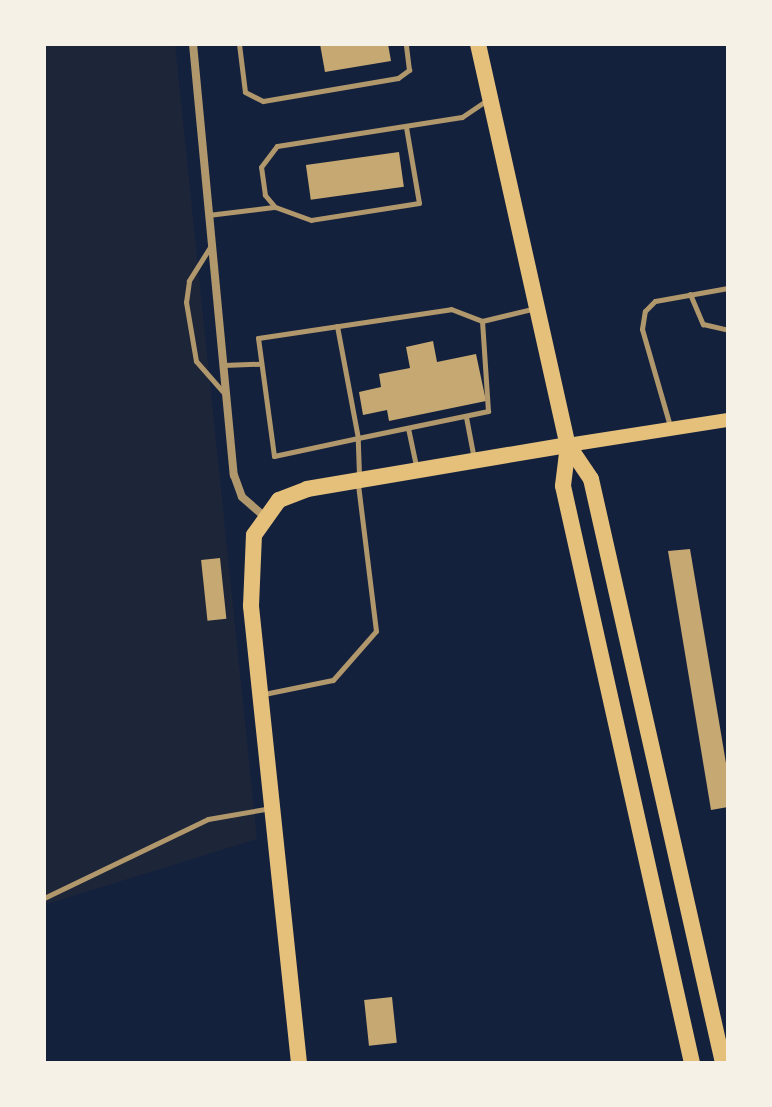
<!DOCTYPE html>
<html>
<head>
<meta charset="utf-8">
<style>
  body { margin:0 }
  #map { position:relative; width:772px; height:1107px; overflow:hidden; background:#14213d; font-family:Raleway,sans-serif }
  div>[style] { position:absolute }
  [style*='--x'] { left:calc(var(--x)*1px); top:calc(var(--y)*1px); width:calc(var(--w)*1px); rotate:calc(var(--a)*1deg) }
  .green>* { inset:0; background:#1d2539 }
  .building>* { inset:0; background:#c6a872; transform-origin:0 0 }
  .service>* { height:5px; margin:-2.5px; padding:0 2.5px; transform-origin:2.5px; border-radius:2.5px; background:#b1986c }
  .minor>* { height:8px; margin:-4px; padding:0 4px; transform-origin:4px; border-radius:4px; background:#b1986c }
  .secondary>* { height:14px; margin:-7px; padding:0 7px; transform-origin:7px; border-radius:7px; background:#e5c07b }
  .primary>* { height:16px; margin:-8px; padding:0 8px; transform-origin:8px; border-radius:8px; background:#e5c07b }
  span { translate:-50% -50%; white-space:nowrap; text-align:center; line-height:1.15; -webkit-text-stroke:7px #f6f1e7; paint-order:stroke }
  .frame { position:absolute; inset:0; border:46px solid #f6f1e7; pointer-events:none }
</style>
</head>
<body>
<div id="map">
  <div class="green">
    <i style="clip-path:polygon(44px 44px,175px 44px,257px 839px,44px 905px)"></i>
  </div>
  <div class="building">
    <i style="clip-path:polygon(320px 44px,388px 44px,391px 61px,325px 72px)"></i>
    <i style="left:399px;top:152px;width:35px;height:94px;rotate:82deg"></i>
    <i style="clip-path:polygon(433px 341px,437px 362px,476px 354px,486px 401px,389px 421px,387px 410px,363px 415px,359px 392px,381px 387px,379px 374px,410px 368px,406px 347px)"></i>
    <i style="clip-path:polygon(690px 549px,728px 775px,728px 807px,711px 810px,668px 551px)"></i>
    <i style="left:220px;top:558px;width:61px;height:19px;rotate:84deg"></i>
    <i style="left:392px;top:997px;width:46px;height:28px;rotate:84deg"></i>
  </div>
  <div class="service">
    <i style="--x:239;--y:44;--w:48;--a:82.9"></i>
    <i style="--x:245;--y:92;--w:20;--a:27"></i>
    <i style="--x:263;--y:101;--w:137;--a:-9.7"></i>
    <i style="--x:398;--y:78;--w:14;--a:-36"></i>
    <i style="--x:409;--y:70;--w:26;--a:-97"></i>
    <i style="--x:406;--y:127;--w:77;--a:80.3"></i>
    <i style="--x:419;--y:203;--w:109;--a:171.1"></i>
    <i style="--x:311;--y:220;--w:38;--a:-160"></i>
    <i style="--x:275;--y:207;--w:16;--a:-130"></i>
    <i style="--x:265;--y:195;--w:28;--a:-98"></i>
    <i style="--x:261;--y:167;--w:26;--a:-53"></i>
    <i style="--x:277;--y:146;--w:187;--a:-8.9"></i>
    <i style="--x:462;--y:117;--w:29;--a:-34"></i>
    <i style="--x:208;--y:215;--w:66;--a:-6.9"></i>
    <i style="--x:210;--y:247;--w:40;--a:122"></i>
    <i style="--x:189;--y:281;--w:21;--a:98"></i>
    <i style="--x:186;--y:302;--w:60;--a:80.4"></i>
    <i style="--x:196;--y:361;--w:44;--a:48.7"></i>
    <i style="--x:690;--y:294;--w:33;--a:67"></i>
    <i style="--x:703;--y:324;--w:26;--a:13"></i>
    <i style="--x:337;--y:326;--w:114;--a:79.4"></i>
    <i style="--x:358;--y:438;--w:133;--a:-11.7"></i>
    <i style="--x:488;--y:411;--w:90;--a:-93.8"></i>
    <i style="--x:223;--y:365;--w:38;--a:-2"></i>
    <i style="--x:466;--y:417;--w:43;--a:79.2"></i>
    <i style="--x:670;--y:426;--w:101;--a:-106.1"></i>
    <i style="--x:642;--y:329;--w:18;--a:-81"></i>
    <i style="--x:645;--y:311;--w:14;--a:-45"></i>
    <i style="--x:655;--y:301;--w:74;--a:-10.1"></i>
    <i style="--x:408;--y:428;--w:39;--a:78"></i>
    <i style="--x:359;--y:475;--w:37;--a:-92"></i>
    <i style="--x:358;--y:438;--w:86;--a:167.9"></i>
    <i style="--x:274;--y:456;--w:119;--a:-97.7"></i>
    <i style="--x:258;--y:338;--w:195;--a:-8.5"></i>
    <i style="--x:451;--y:309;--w:33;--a:21"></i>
    <i style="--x:482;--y:321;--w:56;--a:-13.5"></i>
    <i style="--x:264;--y:694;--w:70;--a:-11.5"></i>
    <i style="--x:333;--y:680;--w:65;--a:-48.7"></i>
    <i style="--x:376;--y:631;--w:147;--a:-97"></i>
    <i style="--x:44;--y:898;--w:182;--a:-25.7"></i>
    <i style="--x:208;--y:819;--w:64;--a:-9.9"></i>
  </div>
  <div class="minor">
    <i style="--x:193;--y:44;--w:433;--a:84.6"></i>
    <i style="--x:234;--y:475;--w:23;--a:70"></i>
    <i style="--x:242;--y:497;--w:29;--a:41"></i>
  </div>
  <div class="secondary">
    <i style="--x:568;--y:445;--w:162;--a:-8.9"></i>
  </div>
  <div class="primary">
    <i style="--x:478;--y:44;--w:411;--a:77.4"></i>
    <i style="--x:568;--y:445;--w:41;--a:97"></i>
    <i style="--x:563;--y:486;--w:591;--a:77.4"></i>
    <i style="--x:568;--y:445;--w:41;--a:55.9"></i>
    <i style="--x:591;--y:479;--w:599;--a:77.26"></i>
    <i style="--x:299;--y:1063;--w:460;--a:-96"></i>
    <i style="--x:251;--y:606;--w:71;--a:-87.6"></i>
    <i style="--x:254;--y:535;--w:43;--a:-54.5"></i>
    <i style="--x:279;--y:500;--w:30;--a:-21"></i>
    <i style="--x:307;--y:489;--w:265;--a:-9.6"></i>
  </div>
  <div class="frame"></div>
</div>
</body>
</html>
